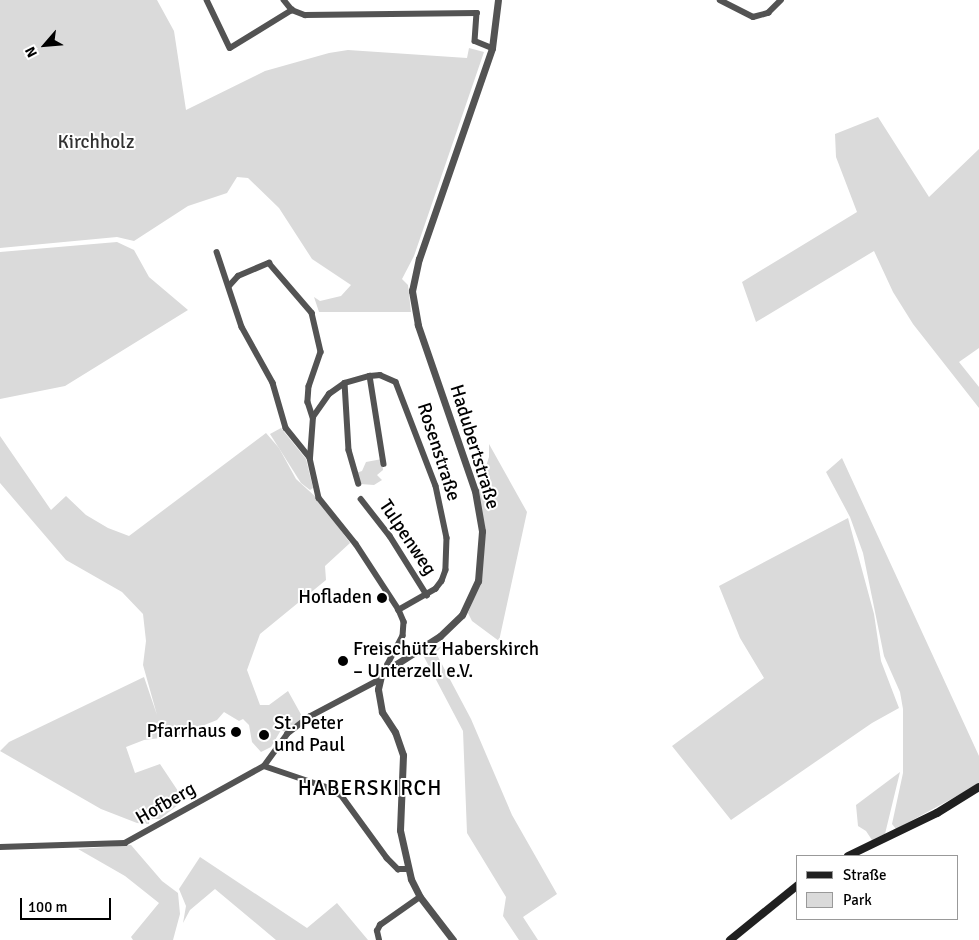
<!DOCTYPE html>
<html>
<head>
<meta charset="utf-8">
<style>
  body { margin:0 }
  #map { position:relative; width:979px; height:940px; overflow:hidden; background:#fff; font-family:Signika,sans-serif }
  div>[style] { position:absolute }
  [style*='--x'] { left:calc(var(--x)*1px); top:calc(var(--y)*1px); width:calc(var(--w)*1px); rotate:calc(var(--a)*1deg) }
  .green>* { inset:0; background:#dadada }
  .minor>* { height:5.5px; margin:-2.75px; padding:0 2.75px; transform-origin:2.75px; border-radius:2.75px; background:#535353 }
  .tertiary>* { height:7px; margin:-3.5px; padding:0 3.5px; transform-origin:3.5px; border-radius:3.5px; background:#535353 }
  .secondary>* { height:8px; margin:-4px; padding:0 4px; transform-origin:4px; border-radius:4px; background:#202020 }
  .dots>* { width:14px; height:14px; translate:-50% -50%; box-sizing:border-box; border:2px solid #fff; border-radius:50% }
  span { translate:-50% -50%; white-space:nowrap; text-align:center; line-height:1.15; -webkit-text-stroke:4px #fff; paint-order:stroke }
  .park-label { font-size:19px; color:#313131 }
  .street-label { font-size:19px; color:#000 }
  .poi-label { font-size:19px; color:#000 }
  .right { translate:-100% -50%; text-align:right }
  .left { translate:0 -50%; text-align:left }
  .quarter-label { font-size:21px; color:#000; letter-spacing:1px }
  .legend { position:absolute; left:796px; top:855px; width:162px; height:65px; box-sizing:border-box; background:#fff; border:1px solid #999; margin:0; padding:6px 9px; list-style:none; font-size:15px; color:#000 }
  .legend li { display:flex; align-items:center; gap:10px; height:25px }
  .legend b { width:25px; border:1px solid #999 }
  .north { position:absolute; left:20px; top:20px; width:50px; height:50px; -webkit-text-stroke:4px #fff; paint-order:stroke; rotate:243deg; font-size:14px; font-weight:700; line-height:20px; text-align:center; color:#000 }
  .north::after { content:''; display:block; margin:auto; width:18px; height:22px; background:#000; clip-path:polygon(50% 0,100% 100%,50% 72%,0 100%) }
  .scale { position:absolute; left:20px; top:898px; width:91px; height:22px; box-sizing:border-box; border:2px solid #000; border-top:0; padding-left:6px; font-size:15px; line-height:18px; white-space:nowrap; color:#000; -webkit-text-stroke:4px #fff; paint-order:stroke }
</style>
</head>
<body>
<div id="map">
  <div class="green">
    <i style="clip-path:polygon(0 0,157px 0,174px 31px,186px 110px,265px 71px,329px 53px,348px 50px,467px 58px,469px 48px,484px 52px,414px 256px,402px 279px,408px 285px,411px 312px,319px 312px,314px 297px,320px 301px,341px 296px,351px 285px,312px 259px,279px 208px,248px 178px,237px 177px,227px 193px,188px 206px,134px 241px,117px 237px,0 248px)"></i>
    <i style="clip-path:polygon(878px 117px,929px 197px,979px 149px,979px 348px,959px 362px,979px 387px,979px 408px,913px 324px,893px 292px,874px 251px,756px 322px,742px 282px,857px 212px,836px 157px,835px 134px)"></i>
    <i style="clip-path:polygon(117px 242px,134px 250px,149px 277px,188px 310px,65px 386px,0 399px,0 252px)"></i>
    <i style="clip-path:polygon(281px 428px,306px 459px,313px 488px,310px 490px,301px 483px,270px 434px)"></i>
    <i style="clip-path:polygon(266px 433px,279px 448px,296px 479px,318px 499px,350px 543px,325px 566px,326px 580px,260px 634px,247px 670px,260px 705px,269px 705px,288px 691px,303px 718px,285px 732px,281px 730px,271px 747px,261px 752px,252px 742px,249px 725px,243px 719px,239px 721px,224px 712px,217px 720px,177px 736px,144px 740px,126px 747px,135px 773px,160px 764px,184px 800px,160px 819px,149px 819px,149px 824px,137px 823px,101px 809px,0 751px,9px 742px,144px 677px,157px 715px,143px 665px,146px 641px,143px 614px,122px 592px,66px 560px,0 483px,0 436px,51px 510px,66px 496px,86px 515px,108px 528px,129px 536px)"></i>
    <i style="clip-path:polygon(489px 444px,527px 512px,499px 641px,472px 621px,468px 613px,480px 581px,478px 491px,489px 457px)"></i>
    <i style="clip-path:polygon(842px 458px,979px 756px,979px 784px,896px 829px,892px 824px,903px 773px,903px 709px,900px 692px,884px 656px,863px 553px,850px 517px,826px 472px)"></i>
    <i style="clip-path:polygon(382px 459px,383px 470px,377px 475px,382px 480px,374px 485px,360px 484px,356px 473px,362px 471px,366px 462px)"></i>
    <i style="clip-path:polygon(848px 518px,874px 614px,881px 661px,899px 708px,872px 723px,731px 820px,672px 746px,764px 678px,740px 638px,719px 586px)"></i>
    <i style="clip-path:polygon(442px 646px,436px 653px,471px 719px,512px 815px,557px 894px,523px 917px,538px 940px,519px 940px,503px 916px,506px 897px,467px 833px,463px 731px,423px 655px)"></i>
    <i style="clip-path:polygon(900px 772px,885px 834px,872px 840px,866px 831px,858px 826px,856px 805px)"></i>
    <i style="clip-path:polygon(131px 845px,162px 881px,178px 893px,180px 914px,173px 940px,133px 940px,131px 937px,159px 903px,125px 876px,78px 849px)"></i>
    <i style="clip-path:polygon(200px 857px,307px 928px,337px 903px,368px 940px,276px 940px,215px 889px,190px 910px,183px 923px,186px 906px,179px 889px)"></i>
  </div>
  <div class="minor">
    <i style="--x:207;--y:0;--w:53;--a:64.4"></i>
    <i style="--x:230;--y:48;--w:73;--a:-31.5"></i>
    <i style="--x:284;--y:0;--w:13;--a:51"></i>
    <i style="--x:292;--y:10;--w:14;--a:21"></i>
    <i style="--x:305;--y:15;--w:172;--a:-0.7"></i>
    <i style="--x:477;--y:13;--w:28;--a:94"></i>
    <i style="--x:475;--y:41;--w:18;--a:22"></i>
    <i style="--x:720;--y:0;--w:37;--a:27"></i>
    <i style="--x:753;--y:17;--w:16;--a:-15"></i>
    <i style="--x:768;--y:13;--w:18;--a:-45"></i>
    <i style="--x:217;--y:252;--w:79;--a:71.6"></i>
    <i style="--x:242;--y:327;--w:64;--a:61"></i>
    <i style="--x:273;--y:383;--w:47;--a:73.9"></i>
    <i style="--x:286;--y:428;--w:38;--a:51"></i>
    <i style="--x:310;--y:458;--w:41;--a:77.3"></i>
    <i style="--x:319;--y:498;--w:59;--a:51.2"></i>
    <i style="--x:356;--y:544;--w:79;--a:56.9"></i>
    <i style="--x:399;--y:610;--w:13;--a:67"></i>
    <i style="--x:404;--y:622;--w:14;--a:94"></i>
    <i style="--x:403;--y:636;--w:32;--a:118"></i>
    <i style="--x:388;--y:664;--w:4;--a:63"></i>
    <i style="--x:229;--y:286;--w:13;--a:-48"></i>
    <i style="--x:238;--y:276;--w:34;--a:-23"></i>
    <i style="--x:269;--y:263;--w:66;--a:49.3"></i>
    <i style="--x:312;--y:313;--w:40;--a:77"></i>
    <i style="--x:321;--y:352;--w:36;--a:109"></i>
    <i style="--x:309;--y:386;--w:16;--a:94"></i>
    <i style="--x:308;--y:402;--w:16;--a:72"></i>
    <i style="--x:370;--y:376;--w:89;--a:81"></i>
    <i style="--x:345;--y:383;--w:67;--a:86.6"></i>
    <i style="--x:349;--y:450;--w:35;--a:74"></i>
    <i style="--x:310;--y:458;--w:41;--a:-85.8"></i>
    <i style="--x:313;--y:417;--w:28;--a:-55"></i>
    <i style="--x:329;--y:394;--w:19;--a:-35"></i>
    <i style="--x:345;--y:383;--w:26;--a:-16"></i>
    <i style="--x:370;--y:376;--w:10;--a:-6"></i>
    <i style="--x:380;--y:375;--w:17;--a:24"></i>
    <i style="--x:396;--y:382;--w:111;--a:69"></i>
    <i style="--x:436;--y:486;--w:53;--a:78.1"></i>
    <i style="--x:447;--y:538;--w:32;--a:92"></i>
    <i style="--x:446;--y:570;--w:12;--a:110"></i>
    <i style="--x:442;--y:581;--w:10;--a:127"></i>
    <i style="--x:436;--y:589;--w:43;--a:150.4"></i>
    <i style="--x:361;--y:499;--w:47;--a:51.9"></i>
    <i style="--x:390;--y:536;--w:70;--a:57.9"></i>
    <i style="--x:264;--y:766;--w:65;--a:18.7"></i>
    <i style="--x:326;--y:787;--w:18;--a:29"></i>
    <i style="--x:342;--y:796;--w:77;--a:54"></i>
    <i style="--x:387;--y:858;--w:16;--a:45"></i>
    <i style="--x:398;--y:869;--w:10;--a:0"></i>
    <i style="--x:264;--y:766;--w:39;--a:-54"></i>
    <i style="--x:287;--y:734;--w:28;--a:-38"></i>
    <i style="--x:309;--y:717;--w:79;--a:-27.9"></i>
    <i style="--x:0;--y:847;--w:125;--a:-1.8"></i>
    <i style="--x:125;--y:843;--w:159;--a:-29"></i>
    <i style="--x:379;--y:940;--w:9;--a:-103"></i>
    <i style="--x:377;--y:931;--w:7;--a:-63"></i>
    <i style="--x:380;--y:925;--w:49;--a:-35"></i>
  </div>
  <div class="tertiary">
    <i style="--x:453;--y:940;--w:54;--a:-127.5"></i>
    <i style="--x:420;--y:897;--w:20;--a:-117"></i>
    <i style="--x:411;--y:879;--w:50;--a:-102.7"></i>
    <i style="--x:400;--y:830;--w:75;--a:-87.7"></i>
    <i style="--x:403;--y:755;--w:24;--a:-109"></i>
    <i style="--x:395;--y:732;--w:24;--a:-123"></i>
    <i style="--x:382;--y:712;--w:23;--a:-100"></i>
    <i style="--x:378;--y:689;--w:13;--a:-77"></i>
    <i style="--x:381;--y:676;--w:8;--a:-45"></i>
    <i style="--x:387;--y:670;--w:63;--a:-32.7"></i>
    <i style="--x:440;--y:636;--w:30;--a:-44"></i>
    <i style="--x:462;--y:615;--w:38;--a:-65"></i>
    <i style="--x:478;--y:581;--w:50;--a:-85.4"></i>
    <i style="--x:482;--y:531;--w:41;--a:-99.9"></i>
    <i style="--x:475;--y:491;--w:176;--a:-109"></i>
    <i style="--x:418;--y:325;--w:35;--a:-100"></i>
    <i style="--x:412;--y:291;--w:33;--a:-78"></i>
    <i style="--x:419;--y:259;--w:223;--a:-70.9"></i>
    <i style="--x:492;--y:48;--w:48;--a:-82.9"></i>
  </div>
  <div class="secondary">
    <i style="--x:848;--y:856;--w:99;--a:-25.8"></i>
    <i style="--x:937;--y:813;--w:49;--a:-31.8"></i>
    <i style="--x:730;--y:940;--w:87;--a:-39"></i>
  </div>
  <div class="dots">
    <i style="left:382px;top:598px;background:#000"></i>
    <i style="left:343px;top:661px;background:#000"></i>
    <i style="left:236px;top:732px;background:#000"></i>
    <i style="left:264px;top:735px;background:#000"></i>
  </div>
  <div class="park-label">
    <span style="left:96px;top:143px">Kirchholz</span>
  </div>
  <div class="street-label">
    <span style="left:474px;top:447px;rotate:73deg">Hadubertstraße</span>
    <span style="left:438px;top:452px;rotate:72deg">Rosenstraße</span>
    <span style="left:407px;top:538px;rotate:56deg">Tulpenweg</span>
    <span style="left:166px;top:804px;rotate:-30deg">Hofberg</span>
  </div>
  <div class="poi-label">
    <span class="right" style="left:372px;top:598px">Hofladen</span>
    <span class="left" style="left:353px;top:661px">Freischütz Haberskirch<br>– Unterzell e.V.</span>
    <span class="left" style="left:274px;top:735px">St. Peter<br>und Paul</span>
    <span class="right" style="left:226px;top:732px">Pfarrhaus</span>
  </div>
  <div class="quarter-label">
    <span style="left:370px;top:788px">HABERSKIRCH</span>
  </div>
  <ul class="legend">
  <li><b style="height:6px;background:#202020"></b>Straße</li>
  <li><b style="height:14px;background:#dadada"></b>Park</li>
  </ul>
  <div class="north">N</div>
  <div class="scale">100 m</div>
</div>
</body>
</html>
